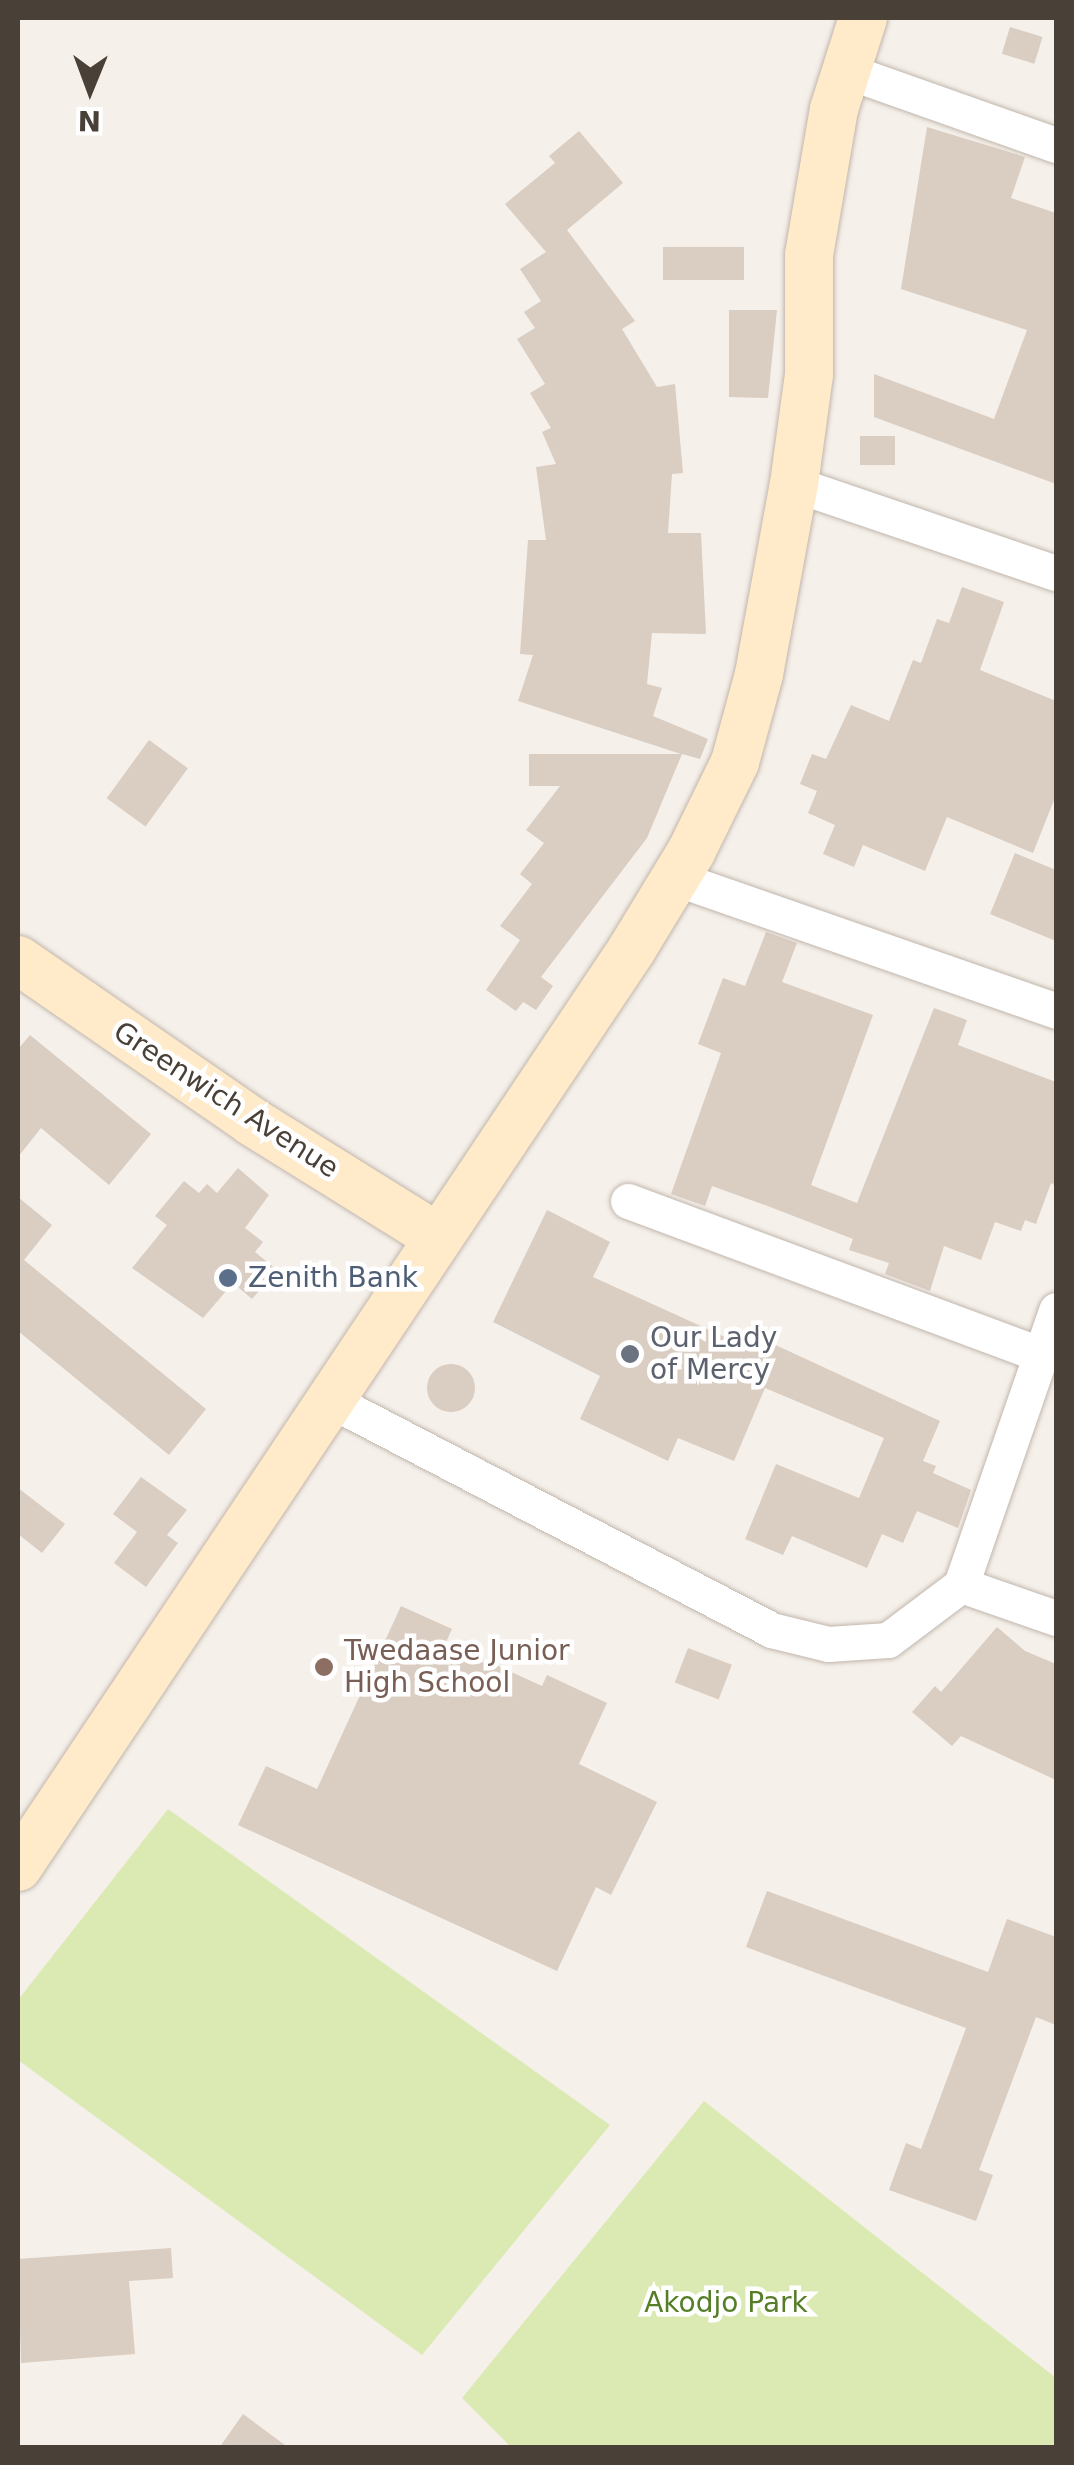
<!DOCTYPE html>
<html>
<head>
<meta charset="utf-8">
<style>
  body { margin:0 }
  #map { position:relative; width:1074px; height:2465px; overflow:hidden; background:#f5f0ea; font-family:"DejaVu Sans",sans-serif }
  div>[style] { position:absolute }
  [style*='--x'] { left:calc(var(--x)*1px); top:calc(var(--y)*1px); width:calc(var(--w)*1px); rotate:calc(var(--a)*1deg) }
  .green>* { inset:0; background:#daeab2 }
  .building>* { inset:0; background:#dacdc2; transform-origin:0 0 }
  .round { border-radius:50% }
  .roads { filter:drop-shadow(0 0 2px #c1b6ac) drop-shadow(0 0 2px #c1b6ac) }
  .street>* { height:35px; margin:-17.5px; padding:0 17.5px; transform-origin:17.5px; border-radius:17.5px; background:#fff }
  .secondary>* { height:48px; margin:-24px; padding:0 24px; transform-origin:24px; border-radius:24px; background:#ffeaca }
  .dots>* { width:28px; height:28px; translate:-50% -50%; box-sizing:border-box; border:5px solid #fff; border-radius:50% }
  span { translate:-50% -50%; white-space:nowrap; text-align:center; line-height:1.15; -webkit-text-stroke:9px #fff; paint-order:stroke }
  .street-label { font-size:28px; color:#494037 }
  .service-label { font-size:28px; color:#4e5e75 }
  .left { translate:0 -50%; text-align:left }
  .worship-label { font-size:28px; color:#5b616d }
  .education-label { font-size:28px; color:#785e54 }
  .park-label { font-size:28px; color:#567e28 }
  .frame { position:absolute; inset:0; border:20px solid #494037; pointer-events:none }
  .north { position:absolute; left:40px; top:40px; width:100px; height:100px; -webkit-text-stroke:8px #fff; paint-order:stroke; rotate:181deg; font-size:28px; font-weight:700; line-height:40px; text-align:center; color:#494037 }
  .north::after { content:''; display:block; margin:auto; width:35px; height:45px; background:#494037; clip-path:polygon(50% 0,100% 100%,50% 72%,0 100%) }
</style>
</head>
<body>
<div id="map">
  <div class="green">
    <i style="clip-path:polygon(168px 1809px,610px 2125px,422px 2355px,18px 2060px,18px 2000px)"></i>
    <i style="clip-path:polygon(704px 2101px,1056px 2378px,1056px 2447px,511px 2447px,462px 2398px)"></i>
  </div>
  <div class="building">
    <i style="left:1010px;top:27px;width:34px;height:28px;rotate:17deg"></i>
    <i style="clip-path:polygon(927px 127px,1025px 157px,1011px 198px,1056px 213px,1056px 484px,874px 417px,874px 374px,994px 419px,1027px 330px,901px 289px)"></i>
    <i style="clip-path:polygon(579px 131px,623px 183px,567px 230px,635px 321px,622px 329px,657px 387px,675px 384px,683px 473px,672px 474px,668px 533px,701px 533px,706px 634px,652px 633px,647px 684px,662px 688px,653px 716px,708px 739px,700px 759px,682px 754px,647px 838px,541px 977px,553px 986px,536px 1010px,523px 1002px,516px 1011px,486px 990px,520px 940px,500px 926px,532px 884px,520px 874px,544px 843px,526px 830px,560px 786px,529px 786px,529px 754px,681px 754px,518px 701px,533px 655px,520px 654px,528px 540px,546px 540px,536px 467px,556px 464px,542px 432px,551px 428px,530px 393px,545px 384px,517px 339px,535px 328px,524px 312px,541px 301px,520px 269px,546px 252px,505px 204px,555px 163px,549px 156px)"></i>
    <i style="left:663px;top:247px;width:81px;height:33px"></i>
    <i style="clip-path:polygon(729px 310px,777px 310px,768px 398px,729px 397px)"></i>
    <i style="left:860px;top:436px;width:35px;height:29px"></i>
    <i style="clip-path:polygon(962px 587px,1004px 602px,980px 670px,1056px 701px,1056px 795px,1033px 853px,947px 817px,925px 871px,863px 845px,854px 867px,823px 854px,835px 825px,808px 813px,817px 791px,800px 784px,812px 754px,826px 759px,851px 705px,889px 721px,913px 660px,921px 663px,937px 619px,949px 623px)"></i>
    <i style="left:149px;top:740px;width:48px;height:72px;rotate:36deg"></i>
    <i style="clip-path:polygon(1015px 853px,1056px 870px,1056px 941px,990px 914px)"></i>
    <i style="clip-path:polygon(766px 932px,797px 943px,782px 982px,873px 1015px,811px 1185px,857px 1203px,934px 1008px,967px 1020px,958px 1045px,1056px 1082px,1056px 1186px,1051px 1183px,1036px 1224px,1025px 1220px,1021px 1231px,995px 1222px,981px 1260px,944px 1246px,930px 1291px,885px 1274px,889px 1263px,849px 1250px,853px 1239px,765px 1205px,712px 1186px,705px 1206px,671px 1194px,721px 1053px,698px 1044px,723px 978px,745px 986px)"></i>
    <i style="clip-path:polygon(30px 1035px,151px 1134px,109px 1185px,41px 1128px,18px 1157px,18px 1049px)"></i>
    <i style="clip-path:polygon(238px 1168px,269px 1195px,245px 1228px,263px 1242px,255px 1252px,277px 1270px,252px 1299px,233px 1283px,203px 1318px,132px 1268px,167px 1225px,155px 1216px,184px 1181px,199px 1193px,207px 1184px,217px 1193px)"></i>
    <i style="clip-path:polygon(18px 1197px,52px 1225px,24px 1260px,206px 1409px,169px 1455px,18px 1331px)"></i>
    <i style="clip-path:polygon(547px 1210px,610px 1242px,593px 1277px,738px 1343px,743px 1330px,940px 1421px,923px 1461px,936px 1466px,933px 1473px,971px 1490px,958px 1528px,917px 1511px,903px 1543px,882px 1534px,867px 1568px,792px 1536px,783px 1555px,745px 1539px,776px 1464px,859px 1498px,884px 1438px,765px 1388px,734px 1461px,678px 1438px,668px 1461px,580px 1419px,600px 1376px,493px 1322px)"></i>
    <i class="round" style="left:427px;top:1364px;width:48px;height:48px"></i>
    <i style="clip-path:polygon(141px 1477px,187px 1510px,167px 1535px,178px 1543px,146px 1587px,114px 1563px,137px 1532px,113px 1514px)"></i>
    <i style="clip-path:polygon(18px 1488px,65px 1524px,42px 1553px,18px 1534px)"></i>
    <i style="clip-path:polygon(401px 1606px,452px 1629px,446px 1642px,542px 1686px,547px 1675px,607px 1703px,579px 1764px,657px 1802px,611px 1895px,596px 1887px,557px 1971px,238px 1825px,266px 1766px,317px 1789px)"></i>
    <i style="clip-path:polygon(997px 1627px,1025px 1651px,1056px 1664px,1056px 1780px,961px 1736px,952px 1746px,912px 1712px,935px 1686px,941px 1692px)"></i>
    <i style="left:688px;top:1648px;width:47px;height:37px;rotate:21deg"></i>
    <i style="clip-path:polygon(767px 1891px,988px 1972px,1007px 1919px,1056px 1937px,1056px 2025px,1036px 2017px,979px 2170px,993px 2175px,976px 2221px,889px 2190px,906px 2143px,921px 2149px,966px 2028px,746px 1947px)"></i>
    <i style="clip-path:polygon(171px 2248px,173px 2278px,129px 2281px,135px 2354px,21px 2363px,18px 2259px)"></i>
    <i style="clip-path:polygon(243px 2414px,289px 2448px,219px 2448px)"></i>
  </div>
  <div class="roads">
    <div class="street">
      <i style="--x:847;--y:71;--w:222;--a:19.5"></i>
      <i style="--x:794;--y:484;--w:277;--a:18.8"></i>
      <i style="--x:675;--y:878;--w:404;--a:19.2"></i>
      <i style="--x:628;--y:1201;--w:441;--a:20.4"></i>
      <i style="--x:328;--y:1399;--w:500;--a:27.5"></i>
      <i style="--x:771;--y:1630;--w:59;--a:13.8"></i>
      <i style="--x:828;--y:1644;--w:60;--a:-3.8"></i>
      <i style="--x:888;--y:1640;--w:91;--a:-37"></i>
      <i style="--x:961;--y:1585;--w:291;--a:-70.9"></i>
      <i style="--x:961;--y:1585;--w:101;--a:19.2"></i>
    </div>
    <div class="secondary">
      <i style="--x:18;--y:960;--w:283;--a:34.6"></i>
      <i style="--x:251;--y:1121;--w:218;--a:31.9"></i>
      <i style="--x:18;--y:1867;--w:1104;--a:-56.22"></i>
      <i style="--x:632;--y:949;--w:114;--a:-58.7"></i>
      <i style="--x:691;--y:852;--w:100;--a:-63.9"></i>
      <i style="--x:735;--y:762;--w:91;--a:-74.7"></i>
      <i style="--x:759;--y:674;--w:193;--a:-79.6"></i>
      <i style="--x:794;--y:484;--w:111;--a:-82.2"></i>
      <i style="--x:809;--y:374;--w:119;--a:-90"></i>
      <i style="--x:809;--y:255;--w:148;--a:-80.3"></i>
      <i style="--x:834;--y:109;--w:96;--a:-72.3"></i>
    </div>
  </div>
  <div class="dots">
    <i style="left:228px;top:1278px;background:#5c6f8a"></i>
    <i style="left:630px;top:1354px;background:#6b7280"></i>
    <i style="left:324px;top:1667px;background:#8d6e63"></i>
  </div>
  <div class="street-label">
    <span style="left:226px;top:1100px;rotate:33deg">Greenwich Avenue</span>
  </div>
  <div class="service-label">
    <span class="left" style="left:248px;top:1278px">Zenith Bank</span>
  </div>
  <div class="worship-label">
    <span class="left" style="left:650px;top:1354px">Our Lady<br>of Mercy</span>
  </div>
  <div class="education-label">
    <span class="left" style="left:344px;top:1667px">Twedaase Junior<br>High School</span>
  </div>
  <div class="park-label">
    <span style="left:726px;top:2303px">Akodjo Park</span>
  </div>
  <div class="frame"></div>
  <div class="north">N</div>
</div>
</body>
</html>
